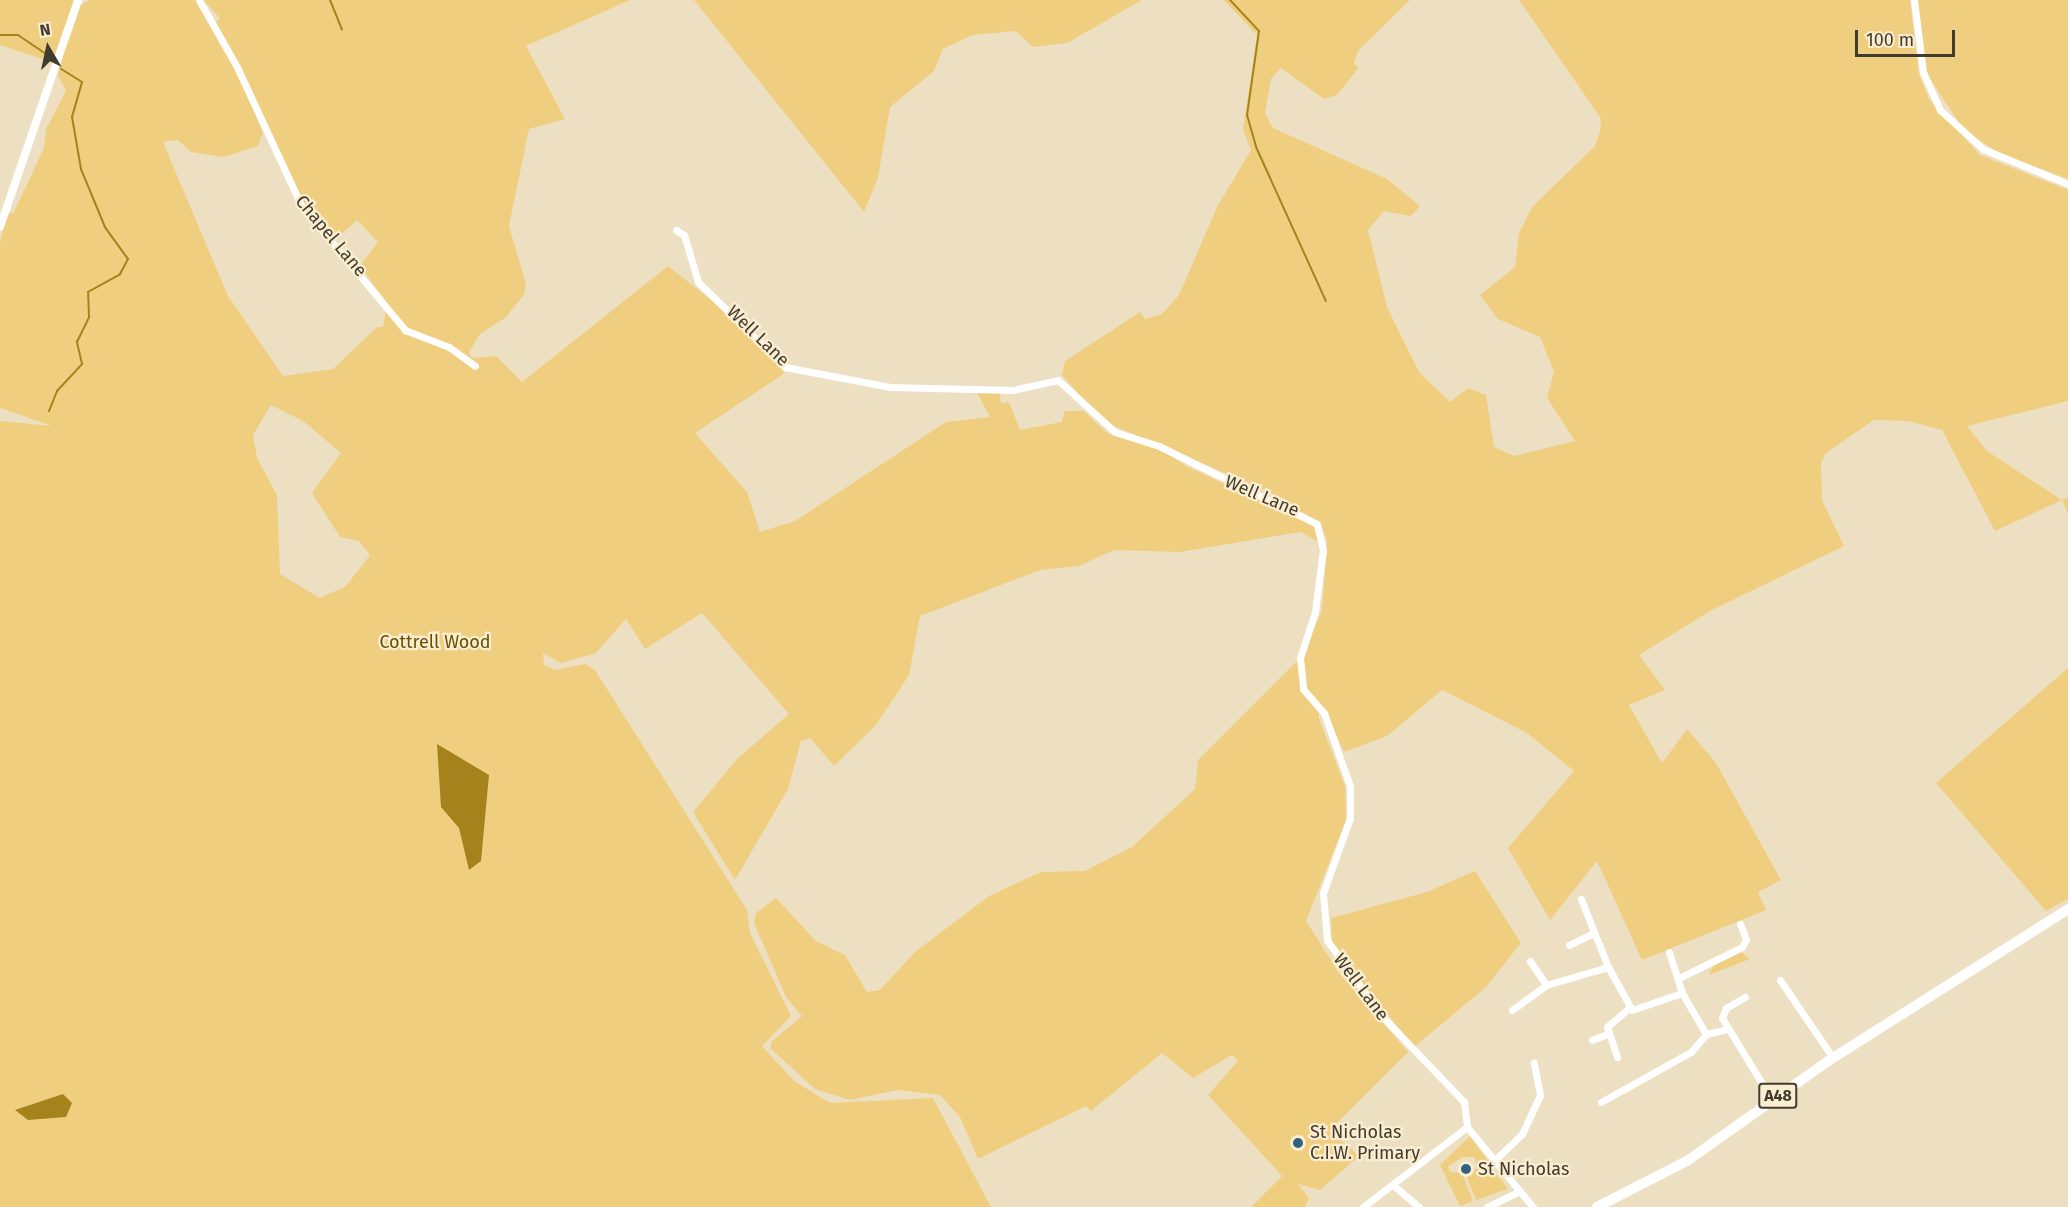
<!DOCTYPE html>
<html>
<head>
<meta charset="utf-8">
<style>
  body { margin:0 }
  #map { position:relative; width:2068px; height:1207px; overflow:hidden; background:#ede0c2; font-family:"Fira Sans",sans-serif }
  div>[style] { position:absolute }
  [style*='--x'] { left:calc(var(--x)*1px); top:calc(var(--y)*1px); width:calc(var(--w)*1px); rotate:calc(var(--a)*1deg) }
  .green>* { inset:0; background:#f0ce80 }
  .water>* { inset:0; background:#a6821c }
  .stream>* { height:2px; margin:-1px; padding:0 1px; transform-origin:1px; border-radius:1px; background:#a6821c }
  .minor>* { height:7px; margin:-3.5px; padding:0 3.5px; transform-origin:3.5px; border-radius:3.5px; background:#fff }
  .tertiary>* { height:8px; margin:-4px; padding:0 4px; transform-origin:4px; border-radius:4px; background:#fff }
  .primary>* { height:10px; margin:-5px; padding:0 5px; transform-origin:5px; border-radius:5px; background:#fff }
  .dots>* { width:16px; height:16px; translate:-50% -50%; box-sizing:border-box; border:3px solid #fbedcf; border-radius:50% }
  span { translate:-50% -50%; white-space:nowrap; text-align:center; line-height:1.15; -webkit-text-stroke:4.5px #fbedcf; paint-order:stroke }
  .shield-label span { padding:2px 4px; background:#fbedcf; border:2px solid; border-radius:4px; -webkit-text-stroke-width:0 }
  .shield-label { font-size:16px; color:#413c30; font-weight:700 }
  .street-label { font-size:18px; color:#413c30 }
  .park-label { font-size:18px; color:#684f02 }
  .poi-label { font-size:18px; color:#413c30 }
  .left { translate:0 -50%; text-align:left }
  .north { position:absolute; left:18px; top:18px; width:60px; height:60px; -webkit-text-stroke:4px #fbedcf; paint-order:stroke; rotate:351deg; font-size:16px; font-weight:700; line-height:24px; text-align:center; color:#413c30 }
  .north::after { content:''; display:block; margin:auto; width:21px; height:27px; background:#413c30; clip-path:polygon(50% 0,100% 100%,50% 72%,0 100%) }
  .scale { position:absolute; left:1855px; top:30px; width:100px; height:27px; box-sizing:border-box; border:3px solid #413c30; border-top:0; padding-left:8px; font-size:18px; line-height:21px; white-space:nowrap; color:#413c30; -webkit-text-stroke:4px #fbedcf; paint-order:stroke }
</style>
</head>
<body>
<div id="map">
  <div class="green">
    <i style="clip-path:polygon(0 0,75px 0,52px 62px,0 45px)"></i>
    <i style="clip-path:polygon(evenodd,90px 0,196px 0,237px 72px,263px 133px,258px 146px,223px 157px,191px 152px,178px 140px,163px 142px,228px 296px,283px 376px,333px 369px,377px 327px,383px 327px,387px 303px,360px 266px,378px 242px,357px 220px,335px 240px,302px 204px,216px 22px,220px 18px,203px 0,630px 0,526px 46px,565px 119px,529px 129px,509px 226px,526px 284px,524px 295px,505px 318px,480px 334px,469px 352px,472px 358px,496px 356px,522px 382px,668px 266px,729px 314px,785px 373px,695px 433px,747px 492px,760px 532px,795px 521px,946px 422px,990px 417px,976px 391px,990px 390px,1000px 394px,1001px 403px,1009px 402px,1020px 430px,1062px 422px,1065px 411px,1084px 411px,1107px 433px,1159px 448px,1188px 467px,1313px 524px,1318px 542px,1301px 532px,1180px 552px,1114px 550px,1079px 566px,1040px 570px,920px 616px,909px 675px,876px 725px,834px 766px,810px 738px,801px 741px,788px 789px,735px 880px,693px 812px,737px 759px,789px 714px,702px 613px,645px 649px,626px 619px,596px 653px,561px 663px,543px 653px,544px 665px,555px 670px,585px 664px,595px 670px,747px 910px,750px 933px,791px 1016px,762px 1046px,794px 1081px,830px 1103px,933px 1098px,991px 1207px,0 1207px,0 421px,52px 426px,0 408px,0 242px,7px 211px,13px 214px,44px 148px,46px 129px,66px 91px,58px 75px,61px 59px,78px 6px,90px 0,271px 405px,303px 421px,341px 453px,312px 493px,340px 537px,359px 541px,370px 555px,346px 586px,320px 598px,280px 574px,277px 495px,257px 458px,253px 435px,271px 405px)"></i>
    <i style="clip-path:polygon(694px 0,1142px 0,1067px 43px,1033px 47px,1016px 31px,972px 35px,943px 49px,934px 71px,890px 107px,878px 178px,864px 212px)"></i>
    <i style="clip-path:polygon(1224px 0,1410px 0,1358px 51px,1354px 64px,1359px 67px,1337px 95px,1324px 99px,1281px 68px,1271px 79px,1265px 113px,1273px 128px,1387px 179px,1420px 206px,1411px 216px,1384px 211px,1368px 230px,1387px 307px,1419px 372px,1450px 402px,1468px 388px,1486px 395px,1494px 447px,1514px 456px,1575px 441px,1547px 398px,1554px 372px,1540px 337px,1498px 319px,1480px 295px,1515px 267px,1519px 233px,1532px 207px,1595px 146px,1601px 128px,1600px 117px,1519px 0,1910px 0,1919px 74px,1929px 99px,1980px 155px,2068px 190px,2068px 401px,1967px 426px,1987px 451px,2062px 500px,2068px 498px,2068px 514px,2062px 500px,1995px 531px,1942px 430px,1908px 421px,1874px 420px,1826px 453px,1821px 463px,1822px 500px,1844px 546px,1712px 610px,1639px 655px,1665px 690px,1629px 705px,1662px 763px,1687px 729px,1716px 763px,1781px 880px,1758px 892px,1766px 910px,1642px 960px,1597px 861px,1550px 920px,1508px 848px,1574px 771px,1527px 733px,1442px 690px,1387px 736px,1344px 752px,1324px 707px,1318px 716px,1345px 786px,1346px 820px,1306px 921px,1339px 973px,1408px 1052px,1330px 1130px,1359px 1156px,1320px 1190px,1298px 1184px,1309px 1198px,1305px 1207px,1251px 1207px,1282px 1176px,1208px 1095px,1238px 1061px,1232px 1055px,1193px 1078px,1162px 1053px,1091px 1111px,1086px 1106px,978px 1159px,960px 1117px,940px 1095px,898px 1090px,850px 1100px,815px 1089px,771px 1049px,771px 1042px,802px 1016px,786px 997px,754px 923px,756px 913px,776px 898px,816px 941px,845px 955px,867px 992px,880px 990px,915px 952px,989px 896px,1041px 872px,1085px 871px,1132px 847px,1195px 789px,1198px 760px,1302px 656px,1322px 610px,1327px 541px,1320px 523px,1268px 491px,1102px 421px,1062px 375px,1065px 361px,1140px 312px,1145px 319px,1162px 314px,1179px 295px,1217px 207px,1251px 150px,1243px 129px,1257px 35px)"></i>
    <i style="clip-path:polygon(1916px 0,2068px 0,2068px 179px,1999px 153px,1964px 130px,1926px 73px)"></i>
    <i style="clip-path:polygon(2068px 668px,2068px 899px,2046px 911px,1936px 783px)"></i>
    <i style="clip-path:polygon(1475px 871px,1521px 943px,1485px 988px,1414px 1047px,1332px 945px,1331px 918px,1427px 892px)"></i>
    <i style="clip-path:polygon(1741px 952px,1750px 959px,1709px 975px,1713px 966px)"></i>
    <i style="clip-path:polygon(1470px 1136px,1508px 1189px,1476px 1200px,1465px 1173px,1478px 1168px,1474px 1157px,1463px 1157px,1448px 1166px,1450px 1172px,1462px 1173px,1473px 1201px,1460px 1206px,1440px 1165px)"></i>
  </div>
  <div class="water">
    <i style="clip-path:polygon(437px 744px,489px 775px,481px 861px,469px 870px,459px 828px,441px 807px)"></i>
    <i style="clip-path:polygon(63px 1094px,72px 1103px,66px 1117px,28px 1120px,15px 1110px)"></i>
  </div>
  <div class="stream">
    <i style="--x:330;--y:0;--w:32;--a:68"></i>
    <i style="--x:1230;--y:0;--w:42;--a:46.9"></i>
    <i style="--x:1259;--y:31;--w:85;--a:98.1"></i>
    <i style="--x:1247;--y:115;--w:33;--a:74"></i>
    <i style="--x:1256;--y:147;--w:169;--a:65.6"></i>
    <i style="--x:0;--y:35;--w:18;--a:0"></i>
    <i style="--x:18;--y:35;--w:41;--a:34.1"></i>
    <i style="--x:49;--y:411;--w:22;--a:-68"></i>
    <i style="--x:57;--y:391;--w:37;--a:-47"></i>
    <i style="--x:82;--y:364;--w:23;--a:-103"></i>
    <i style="--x:77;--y:342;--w:28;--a:-64"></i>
    <i style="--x:89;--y:317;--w:25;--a:-92"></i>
    <i style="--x:88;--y:292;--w:37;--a:-29"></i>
    <i style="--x:120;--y:274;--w:17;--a:-62"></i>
    <i style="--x:128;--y:259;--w:39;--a:-126"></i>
    <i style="--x:105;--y:227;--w:63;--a:-112.5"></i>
    <i style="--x:81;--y:169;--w:53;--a:-99.8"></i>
    <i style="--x:72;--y:117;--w:36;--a:-74"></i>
    <i style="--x:82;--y:82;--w:25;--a:-148"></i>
  </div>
  <div class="minor">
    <i style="--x:199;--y:0;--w:77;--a:60.4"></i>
    <i style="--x:237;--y:67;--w:152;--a:65.1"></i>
    <i style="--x:301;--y:205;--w:163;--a:50.2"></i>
    <i style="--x:405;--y:330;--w:47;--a:21.1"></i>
    <i style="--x:449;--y:347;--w:32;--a:36"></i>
    <i style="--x:1914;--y:0;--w:73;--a:82.9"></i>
    <i style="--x:1923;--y:72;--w:42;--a:65.9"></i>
    <i style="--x:1940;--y:110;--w:58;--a:42.2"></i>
    <i style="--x:1983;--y:149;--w:92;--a:22.4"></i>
    <i style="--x:676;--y:230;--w:9;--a:32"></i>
    <i style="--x:684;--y:235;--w:49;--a:73.4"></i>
    <i style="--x:698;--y:282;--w:122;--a:44.3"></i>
    <i style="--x:785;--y:367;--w:107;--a:10.8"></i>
    <i style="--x:890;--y:387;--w:123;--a:1.4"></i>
    <i style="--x:1013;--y:390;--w:46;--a:-12.5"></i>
    <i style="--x:1058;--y:380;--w:77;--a:42.4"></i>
    <i style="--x:1115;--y:432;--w:46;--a:17.7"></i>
    <i style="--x:1159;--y:446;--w:176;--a:26.3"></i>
    <i style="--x:1317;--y:524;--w:27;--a:77"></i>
    <i style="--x:1323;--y:550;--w:63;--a:97.4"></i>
    <i style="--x:1315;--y:612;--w:48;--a:108.1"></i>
    <i style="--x:1300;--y:658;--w:31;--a:84"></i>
    <i style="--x:1303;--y:689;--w:32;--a:49"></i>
    <i style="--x:1324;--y:713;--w:77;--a:70.4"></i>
    <i style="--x:1350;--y:786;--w:32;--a:90"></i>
    <i style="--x:1350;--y:818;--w:80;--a:109.8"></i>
    <i style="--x:1323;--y:893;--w:47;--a:85.1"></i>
    <i style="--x:1327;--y:940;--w:90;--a:54.5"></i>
    <i style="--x:1379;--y:1013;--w:123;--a:46.3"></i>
    <i style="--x:1464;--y:1102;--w:25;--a:83"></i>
    <i style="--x:1467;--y:1127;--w:104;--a:50.5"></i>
    <i style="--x:1581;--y:899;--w:73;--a:68.3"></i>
    <i style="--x:1569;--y:945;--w:25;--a:-26"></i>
    <i style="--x:1669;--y:952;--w:43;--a:72.4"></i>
    <i style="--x:1682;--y:993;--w:48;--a:59.7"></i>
    <i style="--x:1530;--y:961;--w:29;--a:56"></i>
    <i style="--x:1679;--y:978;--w:70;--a:-26.2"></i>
    <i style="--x:1742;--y:947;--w:9;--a:-63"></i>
    <i style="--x:1746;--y:939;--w:16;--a:-112"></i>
    <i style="--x:1780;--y:980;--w:94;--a:55.8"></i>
    <i style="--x:1745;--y:997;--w:22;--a:150"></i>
    <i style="--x:1726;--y:1008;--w:11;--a:112"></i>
    <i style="--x:1722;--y:1018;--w:96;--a:58.6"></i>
    <i style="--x:1512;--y:1010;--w:42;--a:-36.3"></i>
    <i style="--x:1546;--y:985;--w:65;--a:-16.2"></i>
    <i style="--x:1608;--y:967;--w:49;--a:60.8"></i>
    <i style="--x:1632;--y:1010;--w:53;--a:-18.8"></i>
    <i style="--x:1592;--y:1040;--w:16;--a:-22"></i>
    <i style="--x:1617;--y:1057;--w:32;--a:-108"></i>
    <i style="--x:1607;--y:1027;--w:29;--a:-41"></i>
    <i style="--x:1601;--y:1102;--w:103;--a:-29.1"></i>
    <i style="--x:1691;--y:1052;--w:23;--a:-50"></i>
    <i style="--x:1706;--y:1034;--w:22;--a:-13"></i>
    <i style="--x:1495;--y:1160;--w:37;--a:-44"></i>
    <i style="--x:1522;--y:1134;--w:43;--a:-65.2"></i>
    <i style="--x:1540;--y:1095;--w:33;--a:-101"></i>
    <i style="--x:1394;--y:1186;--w:33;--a:40"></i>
    <i style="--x:1363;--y:1207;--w:131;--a:-37.6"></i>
    <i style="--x:1487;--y:1207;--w:34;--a:-26"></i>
  </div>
  <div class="tertiary">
    <i style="--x:0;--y:227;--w:240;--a:-71"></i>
  </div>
  <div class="primary">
    <i style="--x:1597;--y:1207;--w:101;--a:-27.1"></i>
    <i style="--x:1687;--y:1161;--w:173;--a:-35.3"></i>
    <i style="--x:1828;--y:1061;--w:284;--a:-32.3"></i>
  </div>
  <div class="dots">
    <i style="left:1298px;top:1143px;background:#316280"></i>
    <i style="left:1466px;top:1169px;background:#316280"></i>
  </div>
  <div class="shield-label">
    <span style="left:1778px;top:1096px">A48</span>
  </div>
  <div class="street-label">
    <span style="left:331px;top:236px;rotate:50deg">Chapel Lane</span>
    <span style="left:758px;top:336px;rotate:44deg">Well Lane</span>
    <span style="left:1262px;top:496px;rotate:23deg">Well Lane</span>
    <span style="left:1361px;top:987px;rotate:53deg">Well Lane</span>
  </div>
  <div class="park-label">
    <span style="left:435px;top:642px">Cottrell Wood</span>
  </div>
  <div class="poi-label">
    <span class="left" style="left:1310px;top:1143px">St Nicholas<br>C.I.W. Primary</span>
    <span class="left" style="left:1478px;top:1169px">St Nicholas</span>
  </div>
  <div class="north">N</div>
  <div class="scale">100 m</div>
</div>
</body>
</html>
